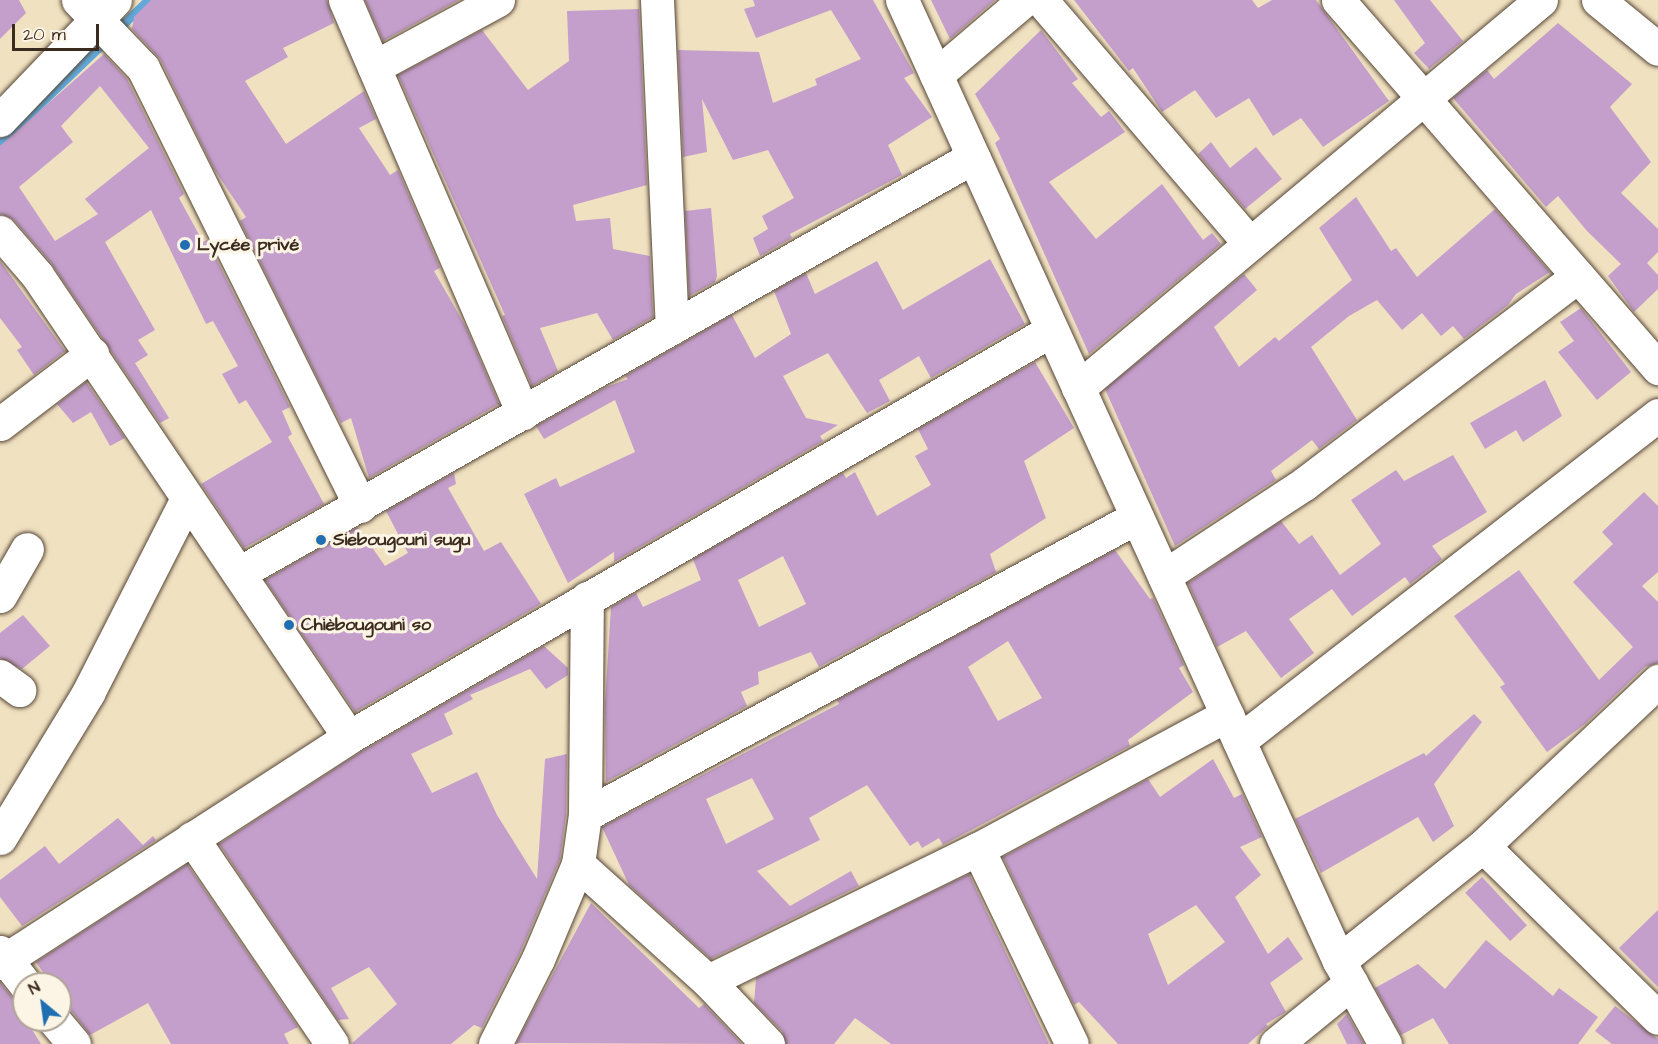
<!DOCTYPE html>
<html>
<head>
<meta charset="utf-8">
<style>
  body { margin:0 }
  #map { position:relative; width:1658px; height:1044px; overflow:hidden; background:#f0e1c1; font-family:"Architects Daughter",sans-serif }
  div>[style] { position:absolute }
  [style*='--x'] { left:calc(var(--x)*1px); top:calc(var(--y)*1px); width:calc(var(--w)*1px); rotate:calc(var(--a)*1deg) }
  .stream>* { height:9px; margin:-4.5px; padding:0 4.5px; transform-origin:4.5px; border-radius:4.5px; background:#61a8d8 }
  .building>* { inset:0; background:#c49fcb; transform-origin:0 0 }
  .roads { filter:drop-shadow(0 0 2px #564536) drop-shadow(0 0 2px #564536) }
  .minor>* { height:33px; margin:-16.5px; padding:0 16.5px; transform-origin:16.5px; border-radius:16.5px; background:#fff }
  .dots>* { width:16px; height:16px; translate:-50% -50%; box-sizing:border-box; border:3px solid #fcf5e5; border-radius:50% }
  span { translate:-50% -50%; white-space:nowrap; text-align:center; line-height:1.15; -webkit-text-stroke:6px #fcf5e5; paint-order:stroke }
  .poi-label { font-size:18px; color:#3b2a1e; font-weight:700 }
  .left { translate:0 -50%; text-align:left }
  .north { position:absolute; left:12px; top:972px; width:60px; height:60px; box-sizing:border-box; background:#fcf5e5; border:2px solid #afa495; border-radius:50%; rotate:331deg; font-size:16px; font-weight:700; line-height:24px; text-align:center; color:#3b2a1e }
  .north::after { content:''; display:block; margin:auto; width:21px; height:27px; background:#1f6fb2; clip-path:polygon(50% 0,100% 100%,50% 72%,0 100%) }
  .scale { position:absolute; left:12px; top:24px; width:87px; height:27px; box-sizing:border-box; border:3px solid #3b2a1e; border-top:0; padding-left:8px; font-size:18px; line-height:21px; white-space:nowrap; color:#3b2a1e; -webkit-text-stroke:4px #fcf5e5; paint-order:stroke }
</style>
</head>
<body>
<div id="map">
  <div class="stream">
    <i style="--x:0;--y:142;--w:205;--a:-43.8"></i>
  </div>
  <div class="building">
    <i style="clip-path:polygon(0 0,19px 0,26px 13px,0 39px)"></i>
    <i style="clip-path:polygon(151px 0,327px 0,334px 23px,283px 48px,288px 57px,245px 81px,286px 144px,364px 91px,376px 119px,359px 128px,390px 175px,398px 170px,440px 268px,434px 271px,466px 327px,499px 404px,369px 478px,351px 418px,341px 423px,324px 391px,240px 221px,246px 217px,214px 169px,160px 59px,132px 29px,134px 17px)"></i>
    <i style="clip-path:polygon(365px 0,459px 0,383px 41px)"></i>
    <i style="clip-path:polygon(753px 0,873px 0,914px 73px,904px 78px,932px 117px,888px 145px,902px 175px,790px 234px,792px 238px,760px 256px,753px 238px,768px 229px,762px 216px,794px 198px,768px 150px,733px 160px,702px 99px,707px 152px,683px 157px,678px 50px,759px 52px,773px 103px,817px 85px,815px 79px,861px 59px,831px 10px,756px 38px,744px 9px,755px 6px)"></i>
    <i style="clip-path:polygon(931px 0,995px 0,950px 39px)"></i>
    <i style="clip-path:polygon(1074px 0,1252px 0,1258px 8px,1272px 0,1316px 0,1389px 101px,1323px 147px,1301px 118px,1273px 136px,1249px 98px,1216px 118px,1195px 90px,1162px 112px,1133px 68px,1129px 71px)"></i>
    <i style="clip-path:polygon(1394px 0,1430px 0,1463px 41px,1429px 69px,1414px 53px,1425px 43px)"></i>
    <i style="clip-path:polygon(639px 9px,647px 185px,573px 205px,576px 221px,610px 218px,613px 249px,650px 256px,653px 317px,613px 340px,597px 313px,540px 328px,558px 371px,532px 386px,502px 316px,505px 315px,398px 75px,482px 30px,528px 90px,569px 61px,567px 11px)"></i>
    <i style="clip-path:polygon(1558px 23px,1632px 84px,1610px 107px,1651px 162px,1621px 193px,1658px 229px,1658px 252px,1647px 263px,1658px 275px,1658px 289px,1634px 312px,1608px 276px,1621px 264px,1587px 231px,1558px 196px,1546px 207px,1453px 98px,1487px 70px,1494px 79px)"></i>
    <i style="clip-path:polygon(1041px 30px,1078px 79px,1072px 83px,1101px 117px,1109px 111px,1125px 132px,1049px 182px,1096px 239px,1162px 184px,1203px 240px,1212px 233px,1221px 244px,1089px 354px,995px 143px,1000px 139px,975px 94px)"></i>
    <i style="clip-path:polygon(evenodd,104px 54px,127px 79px,184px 194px,179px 198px,203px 242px,207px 240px,290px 407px,282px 411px,292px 434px,288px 437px,324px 504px,244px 548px,201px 484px,272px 442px,246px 400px,239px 404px,222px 374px,238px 366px,213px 321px,206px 324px,151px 210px,105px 242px,155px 330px,138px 340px,148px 355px,135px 363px,169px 418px,160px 423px,51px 263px,14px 220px,0 214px,0 146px,104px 54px,100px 86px,149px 148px,85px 199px,98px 214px,55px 241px,19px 187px,73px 142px,61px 126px,100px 86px)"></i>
    <i style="clip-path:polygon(1211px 142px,1230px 168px,1256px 147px,1282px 179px,1245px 209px,1198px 154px)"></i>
    <i style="clip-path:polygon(1356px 197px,1391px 251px,1396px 248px,1417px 277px,1495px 209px,1550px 272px,1516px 294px,1508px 305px,1464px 339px,1453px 326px,1441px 336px,1422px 313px,1402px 330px,1377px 300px,1349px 316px,1311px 347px,1357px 420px,1319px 449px,1312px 440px,1271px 471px,1276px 480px,1175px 546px,1105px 389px,1244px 274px,1257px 290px,1214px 327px,1239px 367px,1275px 337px,1279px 341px,1352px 280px,1319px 228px)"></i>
    <i style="clip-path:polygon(711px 208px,717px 276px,715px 282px,689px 296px,685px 211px)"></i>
    <i style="clip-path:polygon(990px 259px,1025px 324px,931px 378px,919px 356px,879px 380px,890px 401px,867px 413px,828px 353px,783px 376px,806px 418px,838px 425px,820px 436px,823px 441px,614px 562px,614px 552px,568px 583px,524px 494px,556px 478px,560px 487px,635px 452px,615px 400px,544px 439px,536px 426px,606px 387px,628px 379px,625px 376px,732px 315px,755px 358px,791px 334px,774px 291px,806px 273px,815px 294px,877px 261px,903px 310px)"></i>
    <i style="clip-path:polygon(0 261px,65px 351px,34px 375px,17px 350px,22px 347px,0 318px)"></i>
    <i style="clip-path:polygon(1581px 308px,1631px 372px,1597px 400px,1558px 352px,1574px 341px,1560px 322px)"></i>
    <i style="clip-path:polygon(evenodd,1035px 362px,1074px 428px,1024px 461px,1046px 518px,990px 554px,996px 572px,819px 667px,811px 652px,758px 672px,759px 684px,741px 692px,747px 706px,606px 782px,605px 704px,611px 607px,636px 593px,643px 607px,701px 580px,693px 559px,843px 473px,846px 478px,855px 472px,877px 516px,931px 485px,915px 456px,928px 449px,918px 429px,1035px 362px,783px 556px,806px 604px,759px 627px,738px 580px,783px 556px)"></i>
    <i style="clip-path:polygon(1545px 380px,1562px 416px,1523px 442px,1516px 430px,1485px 449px,1470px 423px)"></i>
    <i style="clip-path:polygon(86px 382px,125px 438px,110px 446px,91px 412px,73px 423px,57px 404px)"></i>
    <i style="clip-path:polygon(1453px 455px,1487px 512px,1432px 546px,1442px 559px,1410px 584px,1405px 577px,1352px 616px,1332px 589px,1289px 619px,1314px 653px,1281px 678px,1246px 631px,1217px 647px,1188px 583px,1281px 521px,1299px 544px,1312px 535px,1340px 575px,1381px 544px,1351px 500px,1396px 470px,1404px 481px)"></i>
    <i style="clip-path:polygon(454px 473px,456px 484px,448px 488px,484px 551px,501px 542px,541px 604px,355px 712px,265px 580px,358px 527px,385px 566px,408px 553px,386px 511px)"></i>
    <i style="clip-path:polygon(1644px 492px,1658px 506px,1658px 572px,1642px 586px,1658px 602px,1658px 663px,1645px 667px,1585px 724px,1547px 752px,1500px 687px,1505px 684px,1454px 616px,1519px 570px,1599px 680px,1633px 647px,1573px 582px,1613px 544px,1602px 532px)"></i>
    <i style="clip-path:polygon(evenodd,1115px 550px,1150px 599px,1153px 598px,1184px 665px,1179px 668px,1193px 692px,1128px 740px,1130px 746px,943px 845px,939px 838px,922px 848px,918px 841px,910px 846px,867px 785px,809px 818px,820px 840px,757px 871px,790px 906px,851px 871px,859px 886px,711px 959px,629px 885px,602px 827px,839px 704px,837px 700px,1115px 550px,1008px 641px,1042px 698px,998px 721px,968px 667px,1008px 641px,1115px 550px,752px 778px,774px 819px,726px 844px,706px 799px,752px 778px)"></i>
    <i style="clip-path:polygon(23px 615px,50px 646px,22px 669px,0 658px,0 633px)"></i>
    <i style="clip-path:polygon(544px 646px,568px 668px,568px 675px,546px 689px,530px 669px,470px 695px,473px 699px,444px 714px,453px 734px,411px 754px,432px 793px,477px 772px,497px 815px,537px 879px,545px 759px,567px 754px,566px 815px,560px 859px,521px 951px,482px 1028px,474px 1025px,451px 1044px,351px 1044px,397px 1004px,369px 967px,331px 988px,349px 1019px,338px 1020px,219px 844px,359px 753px)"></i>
    <i style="clip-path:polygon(1474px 714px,1482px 722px,1434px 784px,1454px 826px,1433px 842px,1418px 817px,1321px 873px,1295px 819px,1424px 753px,1426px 756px)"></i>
    <i style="clip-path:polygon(evenodd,1213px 759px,1234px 798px,1242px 794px,1262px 837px,1240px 847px,1261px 875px,1235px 897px,1268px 954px,1288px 937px,1303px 959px,1270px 983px,1286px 1012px,1266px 1024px,1268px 1026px,1248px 1044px,1118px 1044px,1079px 1002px,1074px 1005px,1003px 857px,1148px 779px,1160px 797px,1213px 759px,1196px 905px,1225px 942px,1168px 985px,1148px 934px,1196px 905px)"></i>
    <i style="clip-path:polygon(118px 818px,143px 845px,153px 836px,156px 840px,22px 926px,0 897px,0 880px,45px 846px,59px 864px)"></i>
    <i style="clip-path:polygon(187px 864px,298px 1027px,284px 1034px,289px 1044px,171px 1044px,148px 1003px,90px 1035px,60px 996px,60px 984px,51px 984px,36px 962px)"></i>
    <i style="clip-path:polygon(969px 874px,1049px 1044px,891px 1044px,855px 1018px,834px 1044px,786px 1044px,782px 1031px,754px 1003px,756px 978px)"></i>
    <i style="left:1482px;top:877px;width:66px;height:23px;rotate:47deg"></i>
    <i style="clip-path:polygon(591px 903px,699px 1008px,704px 1004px,742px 1044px,516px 1043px)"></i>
    <i style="clip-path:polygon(1658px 910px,1658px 987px,1619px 948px)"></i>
    <i style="clip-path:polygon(1486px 940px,1553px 996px,1559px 988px,1598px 1017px,1578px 1044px,1449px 1044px,1433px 1018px,1401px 1035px,1375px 988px,1418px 964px,1445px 989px)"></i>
    <i style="clip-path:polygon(0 982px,11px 996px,41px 1044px,0 1044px)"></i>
    <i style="clip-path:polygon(1615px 1006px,1658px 1039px,1658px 1044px,1612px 1044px,1595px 1031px)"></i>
    <i style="clip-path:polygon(1347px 1014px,1364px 1044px,1347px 1044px,1337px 1024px)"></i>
  </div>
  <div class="roads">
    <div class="minor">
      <i style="--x:78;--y:0;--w:94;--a:46.3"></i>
      <i style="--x:143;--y:68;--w:489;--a:63.6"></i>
      <i style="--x:345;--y:0;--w:450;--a:66.7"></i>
      <i style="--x:657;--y:0;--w:328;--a:87.4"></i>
      <i style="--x:902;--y:0;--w:1056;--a:65.55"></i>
      <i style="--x:1339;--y:961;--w:95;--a:61"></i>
      <i style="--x:1041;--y:0;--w:321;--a:49.4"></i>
      <i style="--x:1338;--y:0;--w:488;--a:49"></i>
      <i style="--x:1598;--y:0;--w:77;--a:39.2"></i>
      <i style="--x:374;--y:67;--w:141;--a:-28.4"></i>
      <i style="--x:936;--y:75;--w:116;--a:-40.4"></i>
      <i style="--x:0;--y:120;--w:166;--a:-46.2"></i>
      <i style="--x:0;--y:232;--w:57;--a:49.3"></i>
      <i style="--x:37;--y:275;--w:557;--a:55.97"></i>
      <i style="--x:1078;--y:388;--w:604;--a:-39.96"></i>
      <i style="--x:0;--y:424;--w:116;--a:-37.3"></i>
      <i style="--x:239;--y:573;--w:844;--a:-29.54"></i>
      <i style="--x:1164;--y:576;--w:168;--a:-33.3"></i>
      <i style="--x:1304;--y:484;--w:344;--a:-37.2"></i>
      <i style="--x:0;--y:596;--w:54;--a:-60.1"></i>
      <i style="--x:0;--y:676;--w:24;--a:36"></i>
      <i style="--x:1239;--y:741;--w:531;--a:-37.88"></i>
      <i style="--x:585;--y:815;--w:627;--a:-28.36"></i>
      <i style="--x:0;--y:838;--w:170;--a:-58.7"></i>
      <i style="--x:88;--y:693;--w:218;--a:-63"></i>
      <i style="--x:192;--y:838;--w:249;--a:55.8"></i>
      <i style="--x:1483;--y:846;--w:245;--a:44.5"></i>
      <i style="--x:978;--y:849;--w:216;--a:64.3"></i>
      <i style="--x:578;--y:864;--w:175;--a:42"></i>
      <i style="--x:708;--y:981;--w:87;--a:46.4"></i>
      <i style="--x:0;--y:952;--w:41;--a:52"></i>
      <i style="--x:1339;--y:961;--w:184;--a:-38.6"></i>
      <i style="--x:1483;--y:846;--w:241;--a:-43.3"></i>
      <i style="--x:0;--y:963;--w:416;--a:-32.9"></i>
      <i style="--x:349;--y:737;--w:812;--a:-30.07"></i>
      <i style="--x:708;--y:981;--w:301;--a:-26.1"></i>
      <i style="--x:978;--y:849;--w:283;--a:-28.3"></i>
      <i style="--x:54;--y:1020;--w:31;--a:50"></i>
      <i style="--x:495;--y:1044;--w:95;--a:-63.2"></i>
      <i style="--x:538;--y:959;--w:103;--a:-67.2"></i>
      <i style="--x:578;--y:864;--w:49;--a:-81.9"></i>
      <i style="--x:585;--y:815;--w:217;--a:-89.5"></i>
      <i style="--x:1276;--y:1044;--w:97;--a:-39.1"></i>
    </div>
  </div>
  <div class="dots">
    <i style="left:185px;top:245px;background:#1f6fb2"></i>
    <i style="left:321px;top:540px;background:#1f6fb2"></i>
    <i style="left:289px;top:625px;background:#1f6fb2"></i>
  </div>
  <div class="poi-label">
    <span class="left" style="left:197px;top:245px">Lycée privé</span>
    <span class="left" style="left:333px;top:540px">Siebougouni sugu</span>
    <span class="left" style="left:301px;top:625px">Chièbougouni so</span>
  </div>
  <div class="north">N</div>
  <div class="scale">20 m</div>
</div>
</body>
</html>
